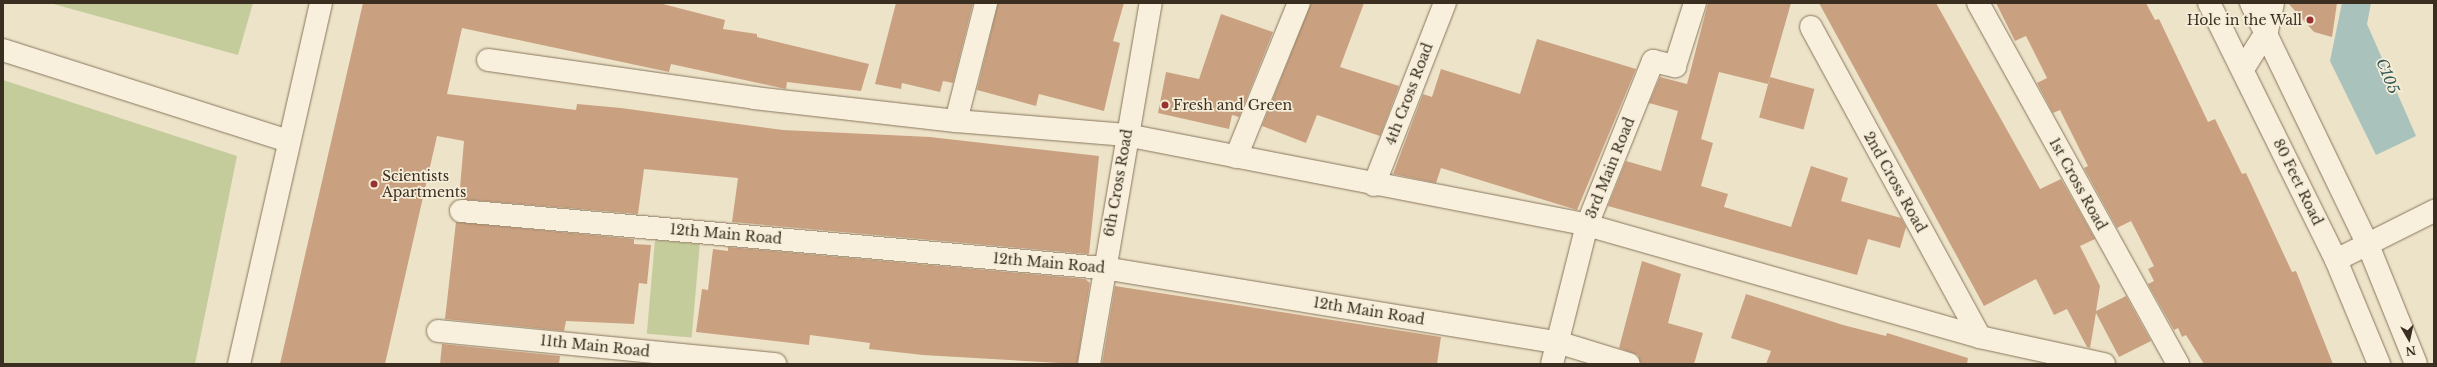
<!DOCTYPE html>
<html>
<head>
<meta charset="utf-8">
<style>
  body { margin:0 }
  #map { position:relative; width:2437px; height:367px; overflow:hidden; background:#ede3c8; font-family:"Libre Baskerville",serif }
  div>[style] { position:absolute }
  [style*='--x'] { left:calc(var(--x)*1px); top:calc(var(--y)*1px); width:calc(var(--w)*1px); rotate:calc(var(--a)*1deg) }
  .green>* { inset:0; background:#c5cc9c; transform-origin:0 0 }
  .water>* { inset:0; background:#a9c2bb }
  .building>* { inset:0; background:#caa180; transform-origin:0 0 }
  .roads { filter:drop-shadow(0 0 1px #89765e) drop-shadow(0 0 1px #89765e) }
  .minor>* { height:22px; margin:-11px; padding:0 11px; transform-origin:11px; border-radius:11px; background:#f8f0dc }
  .dots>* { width:11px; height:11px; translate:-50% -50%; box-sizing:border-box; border:2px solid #f5edd8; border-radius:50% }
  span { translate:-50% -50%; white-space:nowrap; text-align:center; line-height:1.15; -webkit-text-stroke:3.5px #f5edd8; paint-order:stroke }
  .poi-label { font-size:14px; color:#3a2e21 }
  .right { translate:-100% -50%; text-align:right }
  .left { translate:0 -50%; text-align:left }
  .street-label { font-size:14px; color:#3a2e21 }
  .water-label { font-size:15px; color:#315958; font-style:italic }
  .frame { position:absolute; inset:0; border:4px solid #3a2e21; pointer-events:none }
  .north { position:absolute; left:2389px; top:319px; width:40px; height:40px; -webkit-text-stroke:3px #f5edd8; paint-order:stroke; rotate:171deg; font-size:11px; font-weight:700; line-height:16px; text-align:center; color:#3a2e21 }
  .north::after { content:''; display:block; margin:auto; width:14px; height:18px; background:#3a2e21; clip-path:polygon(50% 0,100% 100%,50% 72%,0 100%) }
</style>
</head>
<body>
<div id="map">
  <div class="green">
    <i style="clip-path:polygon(50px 3px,253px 3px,238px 55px)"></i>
    <i style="clip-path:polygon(3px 80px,237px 156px,195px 364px,3px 364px)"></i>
    <i style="left:655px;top:240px;width:45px;height:94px;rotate:5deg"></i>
  </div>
  <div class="water">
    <i style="clip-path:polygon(2342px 3px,2371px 3px,2367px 24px,2416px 136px,2376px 155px,2330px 61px)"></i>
  </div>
  <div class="building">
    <i style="clip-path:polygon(363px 3px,659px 3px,725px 20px,723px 29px,757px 34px,757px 37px,869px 64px,861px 91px,787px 82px,786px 89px,671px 64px,669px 72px,462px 28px,447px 94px,576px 110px,577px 104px,621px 108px,783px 130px,930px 137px,1099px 156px,1089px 254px,732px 222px,738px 178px,644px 169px,638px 214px,459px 199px,464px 141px,437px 136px,385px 364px,280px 364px)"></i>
    <i style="clip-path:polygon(896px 3px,973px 3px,953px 83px,943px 81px,940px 92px,902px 83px,901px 89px,875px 84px)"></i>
    <i style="clip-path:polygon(998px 3px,1124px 3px,1113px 41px,1120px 43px,1104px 111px,1039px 94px,1036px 106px,977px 90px)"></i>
    <i style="clip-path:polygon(1311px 3px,1364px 3px,1340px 67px,1399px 86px,1380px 136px,1317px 115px,1306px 143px,1262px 126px)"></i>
    <i style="clip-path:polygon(1708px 3px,1791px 3px,1768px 84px,1719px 72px,1701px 139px,1713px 143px,1701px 186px,1728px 194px,1724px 207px,1791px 227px,1811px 166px,1848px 178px,1841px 201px,1901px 218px,1906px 227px,1900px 248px,1868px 239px,1857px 275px,1608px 206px,1626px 161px,1661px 171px,1678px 111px,1649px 103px,1660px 77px,1687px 84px)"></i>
    <i style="clip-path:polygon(1819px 3px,1936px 3px,2040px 189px,2061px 179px,2095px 239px,2080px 246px,2100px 286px,2096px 311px,2126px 296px,2151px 341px,2119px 357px,2096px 313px,2090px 348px,2087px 347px,2067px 309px,2054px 315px,2036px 279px,1984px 306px)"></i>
    <i style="clip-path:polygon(1996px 3px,2146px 3px,2155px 20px,2159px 19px,2208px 122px,2215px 119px,2242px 174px,2246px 173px,2292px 272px,2296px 271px,2333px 364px,2204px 364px,2186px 335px,2182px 337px,2178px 328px,2174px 330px,2148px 284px,2154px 281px,2148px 269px,2154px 266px,2131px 221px,2117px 228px,2084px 168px,2088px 166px,2060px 110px,2053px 113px,2037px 83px,2047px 78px,2026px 36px,2015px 41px)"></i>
    <i style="clip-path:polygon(2288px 3px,2337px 3px,2332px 37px,2314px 32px)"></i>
    <i style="clip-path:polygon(1221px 14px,1273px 32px,1239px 117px,1232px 115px,1229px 129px,1158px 113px,1166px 72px,1199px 79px)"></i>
    <i style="clip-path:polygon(1537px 39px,1636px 69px,1577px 210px,1441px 168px,1436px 183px,1393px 174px,1423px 94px,1432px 97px,1441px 69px,1520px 94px)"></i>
    <i style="left:1770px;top:77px;width:46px;height:42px;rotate:15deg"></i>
    <i style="clip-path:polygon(456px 222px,634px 239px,634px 244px,651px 245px,647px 284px,639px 283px,634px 324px,566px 321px,564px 331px,445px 319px)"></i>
    <i style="clip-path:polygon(728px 247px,1085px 279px,1090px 283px,1077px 364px,923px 355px,869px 349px,870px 343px,810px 335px,809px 345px,696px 332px,702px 289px,708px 290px,713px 249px,728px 251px)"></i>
    <i style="clip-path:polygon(1642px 261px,1681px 274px,1668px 323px,1703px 333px,1694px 364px,1641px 364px,1638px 355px,1619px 348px)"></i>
    <i style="clip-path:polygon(1115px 286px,1441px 337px,1437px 364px,1102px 364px)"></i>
    <i style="clip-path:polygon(1746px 294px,1843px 325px,1886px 336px,1887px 333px,1968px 358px,1967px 364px,1766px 364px,1771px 351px,1731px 338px)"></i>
    <i style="clip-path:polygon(442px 344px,560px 356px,559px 364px,440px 364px)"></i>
  </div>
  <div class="roads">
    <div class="minor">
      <i style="--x:1978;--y:3;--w:413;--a:61"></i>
      <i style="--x:2209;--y:3;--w:287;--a:63.7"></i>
      <i style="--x:2336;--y:260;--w:113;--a:67.5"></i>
      <i style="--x:2251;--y:3;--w:269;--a:64.2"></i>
      <i style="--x:2368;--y:245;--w:128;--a:68"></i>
      <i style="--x:1811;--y:27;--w:353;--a:61.4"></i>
      <i style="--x:3;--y:50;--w:300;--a:17.7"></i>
      <i style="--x:488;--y:60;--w:269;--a:8.1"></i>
      <i style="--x:754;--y:98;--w:203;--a:6.5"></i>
      <i style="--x:956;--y:121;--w:171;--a:4.7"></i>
      <i style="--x:1126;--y:135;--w:470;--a:11"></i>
      <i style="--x:1587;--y:225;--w:409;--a:15.9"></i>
      <i style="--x:1980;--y:337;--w:127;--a:12.3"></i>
      <i style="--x:2243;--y:69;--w:45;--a:-57.7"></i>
      <i style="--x:2267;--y:31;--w:29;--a:-78"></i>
      <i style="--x:956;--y:121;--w:122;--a:-75.7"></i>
      <i style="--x:1236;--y:157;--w:166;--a:-67.8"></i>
      <i style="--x:1374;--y:185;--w:195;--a:-68.7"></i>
      <i style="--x:461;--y:211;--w:645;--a:5.07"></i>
      <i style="--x:1103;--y:268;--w:460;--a:9.3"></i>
      <i style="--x:1557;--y:342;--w:75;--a:17"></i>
      <i style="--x:2336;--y:260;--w:110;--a:-26.6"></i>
      <i style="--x:438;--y:331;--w:339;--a:5.6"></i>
      <i style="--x:239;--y:364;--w:370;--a:-77.2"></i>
      <i style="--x:1089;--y:364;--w:366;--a:-80.3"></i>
      <i style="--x:1552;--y:364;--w:143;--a:-75.9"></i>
      <i style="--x:1587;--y:225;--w:177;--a:-68.1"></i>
      <i style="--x:1653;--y:61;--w:23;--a:13"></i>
      <i style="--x:1675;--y:66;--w:66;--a:-72.4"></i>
    </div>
  </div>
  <div class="dots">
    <i style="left:2310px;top:20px;background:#963230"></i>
    <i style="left:1165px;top:105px;background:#963230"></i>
    <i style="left:374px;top:184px;background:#963230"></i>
  </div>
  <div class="poi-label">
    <span class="right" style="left:2302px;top:20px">Hole in the Wall</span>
    <span class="left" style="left:1173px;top:105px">Fresh and Green</span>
    <span class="left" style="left:382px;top:184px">Scientists<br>Apartments</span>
  </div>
  <div class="street-label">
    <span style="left:1409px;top:94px;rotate:-69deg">4th Cross Road</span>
    <span style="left:1610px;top:168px;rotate:-68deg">3rd Main Road</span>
    <span style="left:1895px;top:182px;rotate:61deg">2nd Cross Road</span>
    <span style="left:2298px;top:182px;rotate:64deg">80 Feet Road</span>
    <span style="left:1118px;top:183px;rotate:-80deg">6th Cross Road</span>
    <span style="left:2078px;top:184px;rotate:61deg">1st Cross Road</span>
    <span style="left:726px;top:234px;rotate:5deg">12th Main Road</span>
    <span style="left:1049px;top:263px;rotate:5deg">12th Main Road</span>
    <span style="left:1369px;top:311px;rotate:9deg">12th Main Road</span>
    <span style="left:595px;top:346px;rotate:6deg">11th Main Road</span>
  </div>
  <div class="water-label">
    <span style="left:2388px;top:76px;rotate:68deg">C105</span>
  </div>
  <div class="frame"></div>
  <div class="north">N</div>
</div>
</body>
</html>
